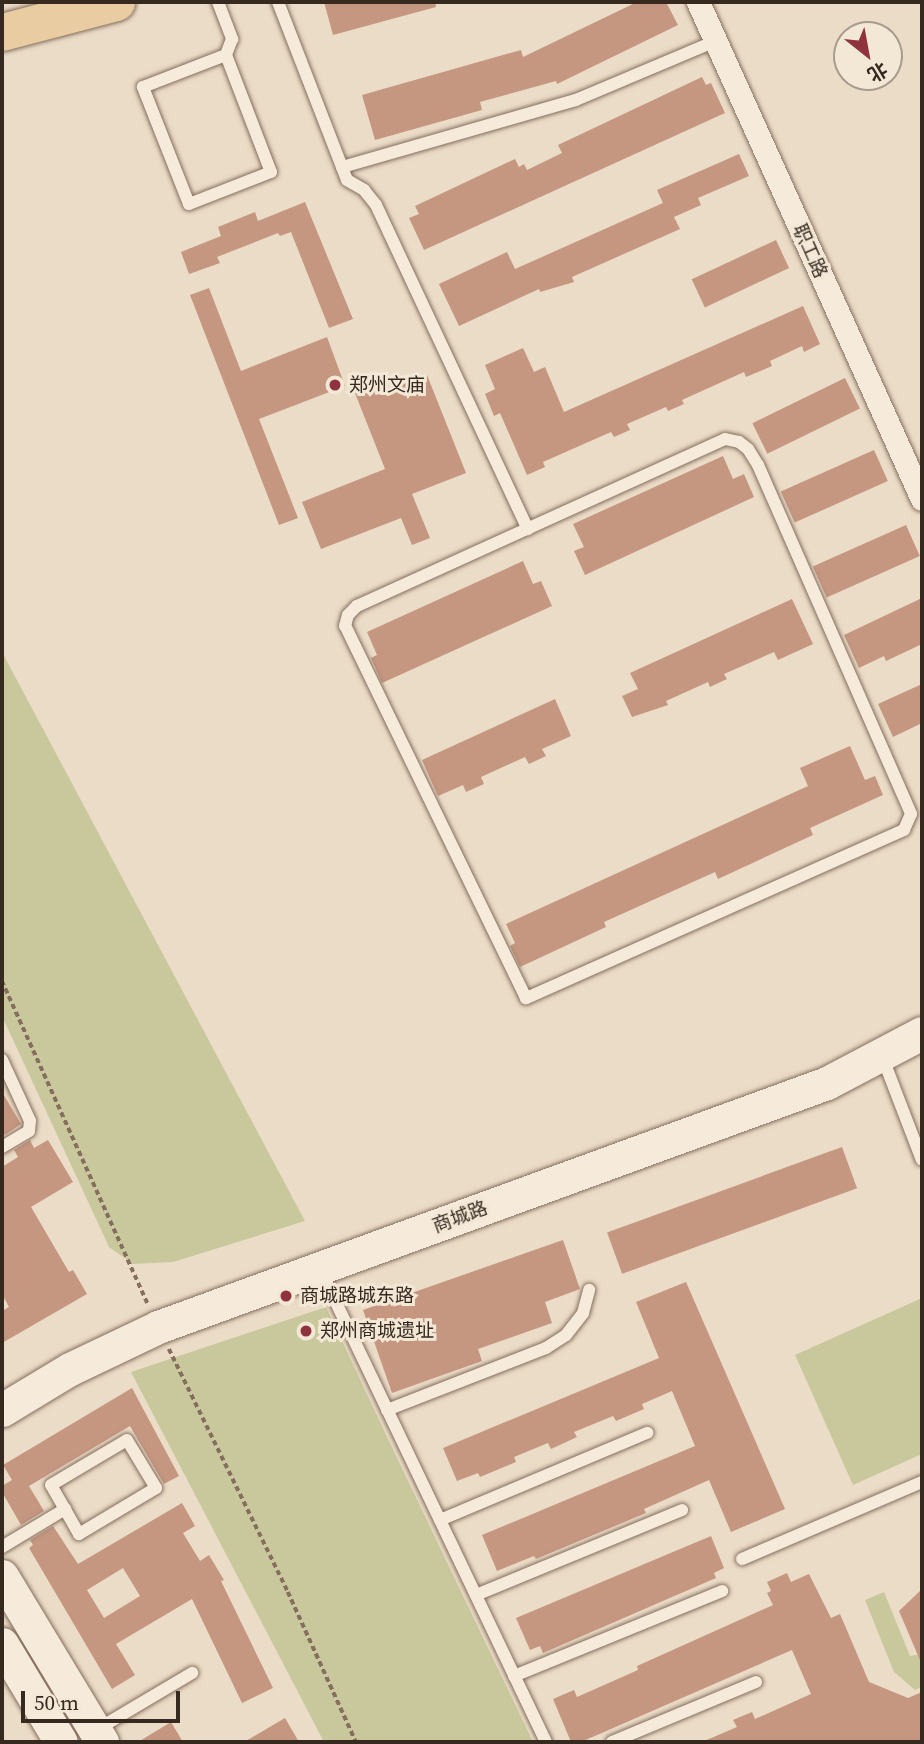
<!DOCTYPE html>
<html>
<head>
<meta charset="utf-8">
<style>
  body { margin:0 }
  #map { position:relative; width:924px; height:1744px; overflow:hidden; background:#ebdcc7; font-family:"Source Serif 4","Noto Sans SC",serif }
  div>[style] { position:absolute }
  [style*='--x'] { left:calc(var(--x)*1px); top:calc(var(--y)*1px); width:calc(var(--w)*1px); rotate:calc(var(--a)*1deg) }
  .green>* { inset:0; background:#c8c89c }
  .building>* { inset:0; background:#c59680; transform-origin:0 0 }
  .path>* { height:3.5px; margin-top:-1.75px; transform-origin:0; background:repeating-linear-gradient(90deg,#856e5e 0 5px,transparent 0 8.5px) }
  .roads { filter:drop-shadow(0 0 2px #856e5e) drop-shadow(0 0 2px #856e5e) }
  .lane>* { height:12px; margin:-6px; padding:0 6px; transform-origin:6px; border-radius:6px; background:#f6eada }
  .street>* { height:23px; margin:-11.5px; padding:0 11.5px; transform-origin:11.5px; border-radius:11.5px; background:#f6eada }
  .secondary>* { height:33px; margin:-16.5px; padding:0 16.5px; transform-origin:16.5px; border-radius:16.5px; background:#f6eada }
  .primary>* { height:37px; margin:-18.5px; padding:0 18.5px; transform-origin:18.5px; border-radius:18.5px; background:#eacca2 }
  .dots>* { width:19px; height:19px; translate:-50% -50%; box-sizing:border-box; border:4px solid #f3e7d6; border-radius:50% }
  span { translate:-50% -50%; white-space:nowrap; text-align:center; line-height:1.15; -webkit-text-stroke:6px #f3e7d6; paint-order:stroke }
  .street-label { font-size:19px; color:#362920 }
  .poi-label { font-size:19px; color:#362920 }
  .left { translate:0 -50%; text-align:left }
  .frame { position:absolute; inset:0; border:4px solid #362920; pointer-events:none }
  .north { position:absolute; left:833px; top:21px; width:70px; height:70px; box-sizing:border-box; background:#f3e7d6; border:2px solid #a79b8d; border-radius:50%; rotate:149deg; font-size:19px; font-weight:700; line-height:28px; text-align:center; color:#362920 }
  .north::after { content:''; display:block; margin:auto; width:24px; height:32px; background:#8f333e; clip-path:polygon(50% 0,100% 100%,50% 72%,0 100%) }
  .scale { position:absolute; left:21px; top:1691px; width:159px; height:32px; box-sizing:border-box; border:4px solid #362920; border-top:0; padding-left:9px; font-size:21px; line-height:24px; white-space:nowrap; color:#362920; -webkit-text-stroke:5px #f3e7d6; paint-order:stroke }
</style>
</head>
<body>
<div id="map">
  <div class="green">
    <i style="clip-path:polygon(2px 651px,2px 652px,305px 1221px,173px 1262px,133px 1264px,109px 1247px,2px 1016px)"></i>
    <i style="clip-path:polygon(922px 1298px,922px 1454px,853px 1485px,795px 1355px)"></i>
    <i style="clip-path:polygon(326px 1307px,387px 1437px,533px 1742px,324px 1742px,131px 1372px)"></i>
    <i style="clip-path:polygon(884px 1592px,910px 1656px,922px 1654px,922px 1687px,915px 1690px,894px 1672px,865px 1600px)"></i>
  </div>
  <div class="building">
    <i style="clip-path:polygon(324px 2px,435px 2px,436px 7px,333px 35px)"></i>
    <i style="clip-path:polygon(637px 2px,666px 2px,678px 25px,557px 84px,556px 81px,480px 102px,482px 110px,375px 140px,362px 95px,521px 50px,523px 57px)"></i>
    <i style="clip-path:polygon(702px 77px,706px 85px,711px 83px,725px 113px,424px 250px,409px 218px,419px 214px,415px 206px,515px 159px,519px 167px,524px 164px,527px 170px,562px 153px,558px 145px)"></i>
    <i style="clip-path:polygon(739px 154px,749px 176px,698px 198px,701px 205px,674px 217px,680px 229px,572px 277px,574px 282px,540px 292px,539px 289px,459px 326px,439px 284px,507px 252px,515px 269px,663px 203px,657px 190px)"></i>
    <i style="clip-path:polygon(305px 202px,353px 319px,329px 328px,291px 232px,280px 236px,278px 233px,217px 257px,220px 263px,189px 274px,181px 252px,221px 236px,218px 227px,255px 212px,258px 221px)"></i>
    <i style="left:776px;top:240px;width:31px;height:93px;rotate:65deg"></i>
    <i style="clip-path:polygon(209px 288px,241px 371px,327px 337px,345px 386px,259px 419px,298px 518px,279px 525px,190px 295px)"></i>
    <i style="clip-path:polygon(803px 306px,820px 344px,804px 352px,802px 346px,770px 361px,772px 366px,746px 377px,744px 372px,682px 400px,684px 404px,668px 411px,666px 407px,627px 424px,630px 430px,614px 437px,611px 432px,543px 462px,545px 467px,527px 475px,500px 413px,494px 416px,485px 394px,495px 389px,485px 365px,523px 348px,534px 372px,545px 367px,564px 412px)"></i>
    <i style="clip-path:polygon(427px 375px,466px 473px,412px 494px,430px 538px,412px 545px,401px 518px,321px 549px,302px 502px,385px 469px,353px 388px,370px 381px,376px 395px)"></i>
    <i style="left:845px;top:378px;width:34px;height:103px;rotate:64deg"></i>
    <i style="left:874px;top:450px;width:34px;height:102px;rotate:66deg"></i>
    <i style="clip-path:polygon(723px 456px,733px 479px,744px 474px,754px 497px,585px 575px,574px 551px,584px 547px,573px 524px)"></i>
    <i style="left:906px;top:525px;width:34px;height:102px;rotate:66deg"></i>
    <i style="clip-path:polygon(523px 561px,533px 584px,541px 581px,552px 606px,382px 683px,371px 658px,377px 655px,367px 632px)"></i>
    <i style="clip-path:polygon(922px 598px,922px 644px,886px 661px,884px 656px,859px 668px,844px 635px)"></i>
    <i style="clip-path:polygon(792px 599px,813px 644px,778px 660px,774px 652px,724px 674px,727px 679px,710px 687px,708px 682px,666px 701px,668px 705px,632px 717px,622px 696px,638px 689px,630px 673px)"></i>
    <i style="clip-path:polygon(922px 684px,922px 723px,893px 737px,878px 704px)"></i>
    <i style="clip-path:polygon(555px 699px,571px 736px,542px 749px,546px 756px,529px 764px,525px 757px,481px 777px,484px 784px,466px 792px,463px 785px,438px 796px,422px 760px)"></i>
    <i style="clip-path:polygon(850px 746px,865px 780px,875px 776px,883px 795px,810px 828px,813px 835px,718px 879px,715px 872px,604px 922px,606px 927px,520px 967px,510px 946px,515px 943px,506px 924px,808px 786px,800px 768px)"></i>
    <i style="clip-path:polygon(2px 1092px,21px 1124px,5px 1135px,2px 1130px)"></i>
    <i style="clip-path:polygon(30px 1140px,34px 1148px,48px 1140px,73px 1182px,31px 1207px,69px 1272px,73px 1270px,87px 1294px,2px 1343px,2px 1311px,9px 1307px,2px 1294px,2px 1167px,18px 1157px,14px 1150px)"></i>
    <i style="left:842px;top:1147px;width:44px;height:250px;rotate:70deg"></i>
    <i style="clip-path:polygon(563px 1240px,580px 1289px,545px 1302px,552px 1323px,478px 1349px,482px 1361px,392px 1393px,363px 1310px)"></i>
    <i style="clip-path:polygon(686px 1282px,785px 1509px,731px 1532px,709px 1480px,644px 1509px,646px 1513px,536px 1559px,534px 1556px,497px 1571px,482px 1535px,695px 1446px,672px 1391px,642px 1404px,644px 1409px,616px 1421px,613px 1416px,574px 1432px,577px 1437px,551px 1449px,548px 1443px,514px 1457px,516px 1462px,480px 1477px,478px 1473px,457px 1481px,443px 1448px,659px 1358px,636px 1302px)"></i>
    <i style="clip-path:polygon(132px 1388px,179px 1476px,164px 1484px,130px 1426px,29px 1486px,44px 1511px,21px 1525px,2px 1492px,2px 1486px,12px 1480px,3px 1465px)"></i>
    <i style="clip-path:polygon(evenodd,182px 1503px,195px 1526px,183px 1533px,200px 1561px,209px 1555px,224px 1580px,221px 1581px,273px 1688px,242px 1703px,192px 1599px,116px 1644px,135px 1675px,112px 1689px,29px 1548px,33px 1545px,30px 1540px,53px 1526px,78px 1564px,182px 1503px,123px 1568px,140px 1596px,104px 1618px,87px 1590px,123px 1568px)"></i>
    <i style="clip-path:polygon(711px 1536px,724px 1568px,714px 1573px,716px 1578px,543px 1653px,540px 1646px,530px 1650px,516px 1618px)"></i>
    <i style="clip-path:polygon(787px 1573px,791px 1582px,809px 1574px,831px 1618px,840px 1614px,869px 1682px,908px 1698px,922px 1692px,922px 1742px,702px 1742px,737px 1727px,733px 1720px,752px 1712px,755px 1719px,811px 1694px,792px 1650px,581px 1742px,571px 1742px,553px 1699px,574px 1690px,577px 1697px,638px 1670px,637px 1666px,773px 1605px,767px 1593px,771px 1591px,767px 1582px)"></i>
    <i style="clip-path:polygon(922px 1589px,922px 1665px,899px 1611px)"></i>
    <i style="clip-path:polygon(285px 1718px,299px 1742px,244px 1742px)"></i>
    <i style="clip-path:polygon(171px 1722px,183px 1742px,138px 1742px)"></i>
  </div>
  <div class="path">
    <i style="--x:2;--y:981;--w:354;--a:65.7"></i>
    <i style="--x:169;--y:1349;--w:271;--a:63.9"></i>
    <i style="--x:288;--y:1592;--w:165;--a:65.6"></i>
  </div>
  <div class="roads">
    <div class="lane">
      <i style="--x:218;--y:2;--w:40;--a:69"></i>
      <i style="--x:232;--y:39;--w:17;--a:111"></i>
      <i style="--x:278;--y:2;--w:191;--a:68.8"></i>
      <i style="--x:347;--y:180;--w:20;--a:30"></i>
      <i style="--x:364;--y:190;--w:19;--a:51"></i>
      <i style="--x:376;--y:205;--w:358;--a:64.9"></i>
      <i style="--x:226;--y:55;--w:125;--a:69"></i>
      <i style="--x:271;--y:172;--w:88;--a:158.7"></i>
      <i style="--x:189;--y:204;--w:126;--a:-111.5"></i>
      <i style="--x:143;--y:87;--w:89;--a:-21.1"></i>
      <i style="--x:342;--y:167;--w:243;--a:-16"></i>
      <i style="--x:576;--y:100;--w:152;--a:-22.9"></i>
      <i style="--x:725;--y:439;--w:14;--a:12"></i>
      <i style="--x:739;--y:442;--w:11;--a:38"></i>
      <i style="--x:748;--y:449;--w:19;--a:58"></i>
      <i style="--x:758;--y:465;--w:381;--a:66.3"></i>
      <i style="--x:911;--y:814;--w:17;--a:114"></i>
      <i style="--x:904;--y:830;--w:414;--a:156"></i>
      <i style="--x:526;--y:998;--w:414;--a:-115.9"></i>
      <i style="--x:345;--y:626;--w:11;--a:-75"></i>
      <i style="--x:348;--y:615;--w:13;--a:-45"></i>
      <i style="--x:357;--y:606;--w:404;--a:-24.4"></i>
      <i style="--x:882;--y:1056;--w:111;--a:69"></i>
      <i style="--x:2;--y:1060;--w:67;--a:65.3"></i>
      <i style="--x:30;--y:1121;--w:10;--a:96"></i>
      <i style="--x:29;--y:1131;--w:31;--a:149"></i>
      <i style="--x:320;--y:1269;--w:524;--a:64.46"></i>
      <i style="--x:387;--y:1410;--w:171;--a:-21.3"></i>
      <i style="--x:546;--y:1348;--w:24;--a:-33"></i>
      <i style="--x:566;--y:1335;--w:28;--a:-52"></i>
      <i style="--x:583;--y:1313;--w:24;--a:-75"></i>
      <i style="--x:127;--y:1440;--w:56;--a:58.9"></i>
      <i style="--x:156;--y:1488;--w:90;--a:149.1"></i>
      <i style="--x:79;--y:1534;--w:56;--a:-119.7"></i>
      <i style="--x:51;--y:1485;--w:88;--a:-30.6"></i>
      <i style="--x:440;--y:1520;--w:225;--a:-22.8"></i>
      <i style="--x:2;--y:1547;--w:74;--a:-31.1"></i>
      <i style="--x:742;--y:1559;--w:196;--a:-23.2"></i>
      <i style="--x:476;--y:1595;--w:223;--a:-22.4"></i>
      <i style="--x:514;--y:1676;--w:225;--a:-22.2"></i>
      <i style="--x:96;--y:1730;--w:112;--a:-30.7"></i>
      <i style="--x:612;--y:1742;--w:156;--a:-22.6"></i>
    </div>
    <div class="street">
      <i style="--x:698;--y:2;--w:545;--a:65.74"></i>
    </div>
    <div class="secondary">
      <i style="--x:2;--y:1410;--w:79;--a:-31.1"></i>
      <i style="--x:70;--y:1369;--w:98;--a:-25.5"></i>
      <i style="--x:158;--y:1327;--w:712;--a:-20.04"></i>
      <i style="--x:827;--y:1083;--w:107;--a:-27.8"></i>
      <i style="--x:2;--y:1576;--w:194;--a:58.9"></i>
      <i style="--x:2;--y:1644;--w:114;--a:59"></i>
    </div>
    <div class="primary">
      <i style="--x:2;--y:32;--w:118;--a:-14.7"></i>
    </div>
  </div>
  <div class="dots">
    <i style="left:335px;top:385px;background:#8f333e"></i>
    <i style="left:286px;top:1296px;background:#8f333e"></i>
    <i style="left:306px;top:1331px;background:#8f333e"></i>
  </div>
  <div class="street-label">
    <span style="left:810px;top:251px;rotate:66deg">职工路</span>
    <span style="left:460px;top:1217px;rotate:-20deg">商城路</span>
  </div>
  <div class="poi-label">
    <span class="left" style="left:349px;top:385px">郑州文庙</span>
    <span class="left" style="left:300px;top:1296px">商城路城东路</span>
    <span class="left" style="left:320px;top:1331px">郑州商城遗址</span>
  </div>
  <div class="frame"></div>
  <div class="north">北</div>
  <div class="scale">50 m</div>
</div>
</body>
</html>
